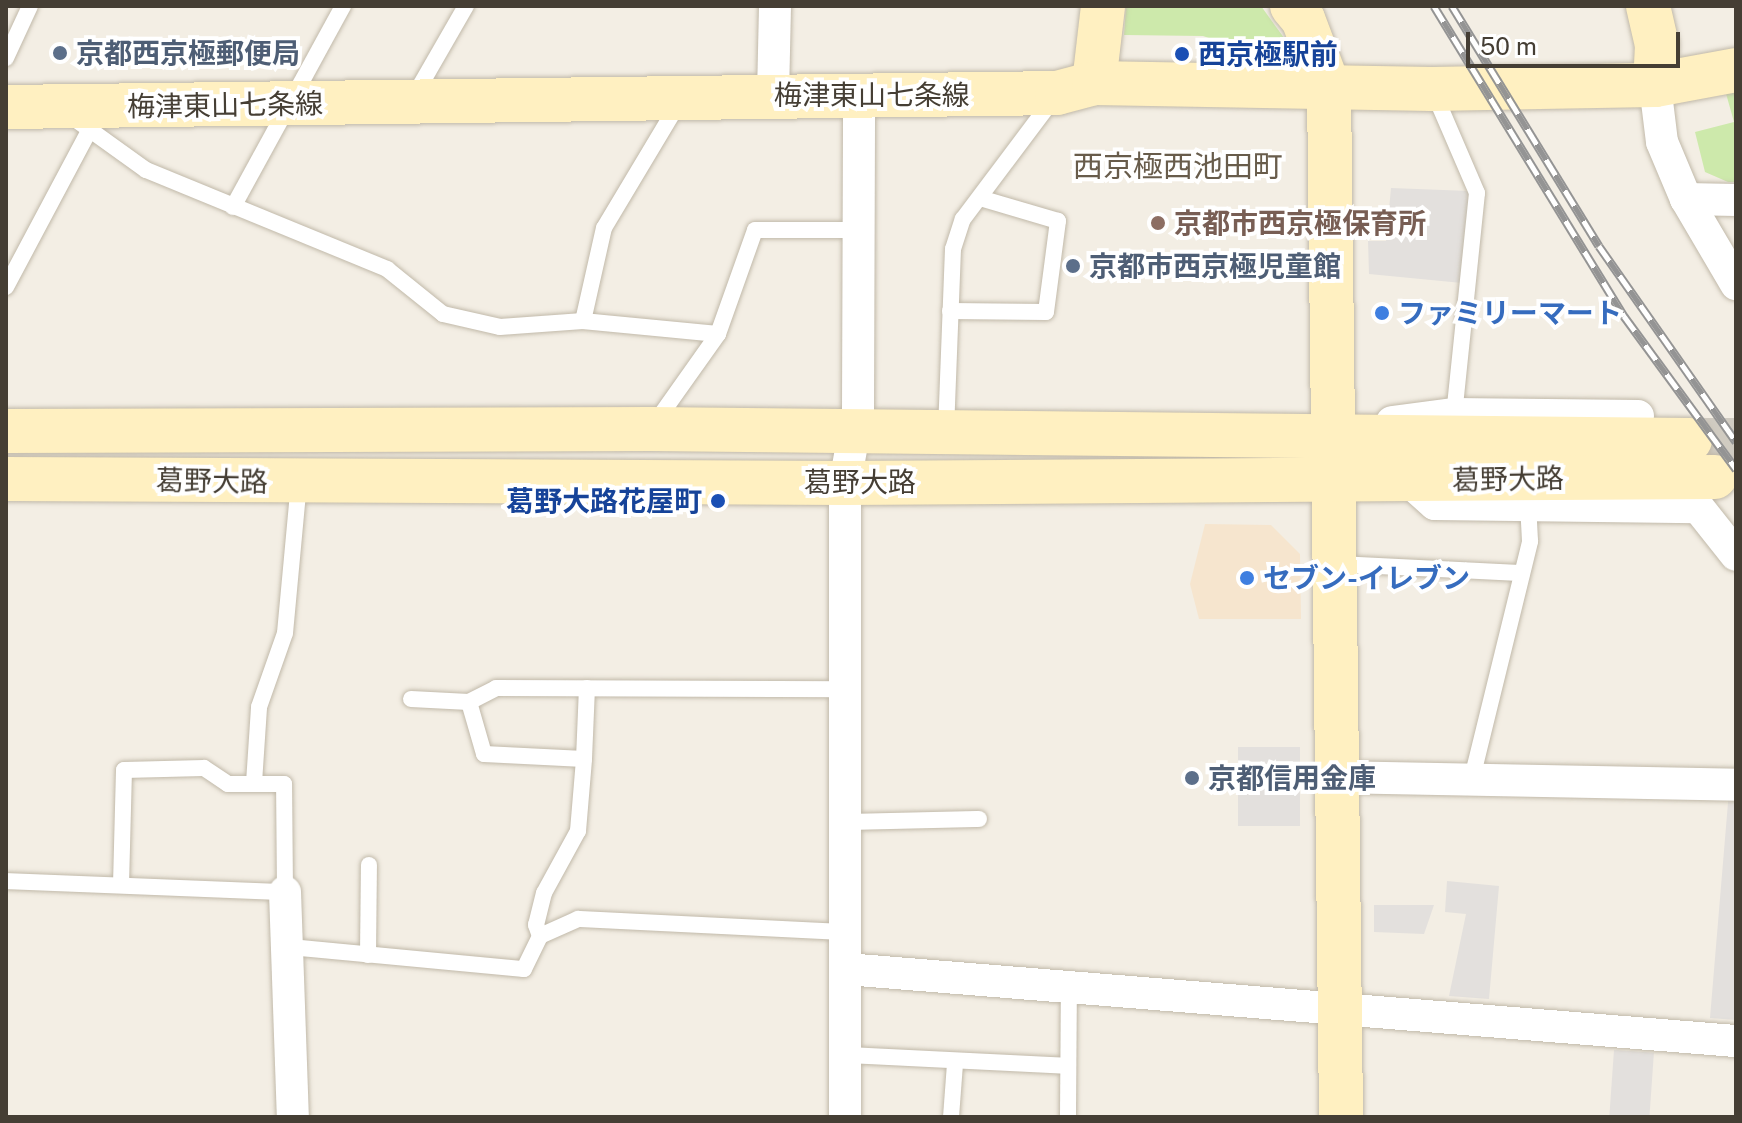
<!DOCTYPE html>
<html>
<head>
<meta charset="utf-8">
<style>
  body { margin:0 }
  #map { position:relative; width:1742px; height:1123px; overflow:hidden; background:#f3eee4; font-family:"Public Sans","Noto Sans JP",sans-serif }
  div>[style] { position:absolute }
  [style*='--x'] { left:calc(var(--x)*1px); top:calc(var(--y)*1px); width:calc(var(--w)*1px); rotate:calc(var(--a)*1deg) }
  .commercial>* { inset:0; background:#f6e5ce }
  .green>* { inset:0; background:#cde9ab }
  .parking>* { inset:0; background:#e3e0dd; transform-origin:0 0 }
  .secondary-tunnel>* { height:44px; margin-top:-22px; transform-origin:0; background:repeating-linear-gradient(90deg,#d0cbc1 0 44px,transparent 0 66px) }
  .roads { filter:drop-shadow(0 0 2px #c1b9a9) drop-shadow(0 0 2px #c1b9a9) }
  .lane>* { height:16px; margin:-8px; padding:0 8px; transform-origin:8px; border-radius:8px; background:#fff }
  .street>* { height:32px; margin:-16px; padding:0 16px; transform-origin:16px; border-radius:16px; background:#fff }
  .secondary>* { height:44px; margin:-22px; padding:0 22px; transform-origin:22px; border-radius:22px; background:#fff0c1 }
  .rail>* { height:9px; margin-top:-4.5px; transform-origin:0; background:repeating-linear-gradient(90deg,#fff 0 18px,#949494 0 36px); box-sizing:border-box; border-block:2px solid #949494 }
  .dots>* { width:22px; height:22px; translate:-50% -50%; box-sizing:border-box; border:4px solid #fff; border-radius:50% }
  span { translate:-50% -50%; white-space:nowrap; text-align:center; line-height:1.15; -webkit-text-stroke:8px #fff; paint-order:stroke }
  .service-label { font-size:28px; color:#4e5e75; font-weight:700 }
  .left { translate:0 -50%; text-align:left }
  .transit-label { font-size:28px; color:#164399; font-weight:700 }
  .right { translate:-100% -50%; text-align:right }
  .street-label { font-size:28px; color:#453e34 }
  .education-label { font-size:28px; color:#785e54; font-weight:700 }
  .shop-label { font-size:28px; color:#366cbe; font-weight:700 }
  .neighbourhood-label { font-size:30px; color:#685c4b }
  .frame { position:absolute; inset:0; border:8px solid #453e34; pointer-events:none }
  .scale { position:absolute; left:1466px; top:32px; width:214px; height:36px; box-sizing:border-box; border:4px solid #453e34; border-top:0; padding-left:10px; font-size:24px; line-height:28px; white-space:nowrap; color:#453e34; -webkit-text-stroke:6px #fff; paint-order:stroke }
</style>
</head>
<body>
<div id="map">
  <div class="commercial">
    <i style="clip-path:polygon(1205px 524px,1271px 525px,1300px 554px,1301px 619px,1199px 619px,1190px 584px)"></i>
  </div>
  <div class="green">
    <i style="clip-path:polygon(1126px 6px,1261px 6px,1295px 53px,1253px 53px,1203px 36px,1124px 35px)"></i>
    <i style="clip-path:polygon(1736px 86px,1736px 182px,1728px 182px,1705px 172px,1695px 132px,1734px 122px,1725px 90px)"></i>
  </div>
  <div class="parking">
    <i style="clip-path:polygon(1391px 188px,1469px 191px,1462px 283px,1369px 274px,1368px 241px,1386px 241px)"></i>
    <i style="left:1238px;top:747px;width:62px;height:79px"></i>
    <i style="clip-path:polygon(1729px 791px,1736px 791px,1736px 1020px,1710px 1018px)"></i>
    <i style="clip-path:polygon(1447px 881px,1499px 886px,1489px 999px,1449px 996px,1466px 914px,1445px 912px)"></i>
    <i style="clip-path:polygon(1374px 905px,1434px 905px,1424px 934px,1374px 932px)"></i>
    <i style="left:1614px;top:1050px;width:40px;height:67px;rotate:4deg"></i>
  </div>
  <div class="secondary-tunnel">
    <i style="--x:1690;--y:440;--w:46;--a:0"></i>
  </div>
  <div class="roads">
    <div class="lane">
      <i style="--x:6;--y:58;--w:57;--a:-65.2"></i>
      <i style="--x:1434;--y:93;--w:109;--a:66.7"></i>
      <i style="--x:1477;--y:193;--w:222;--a:95.9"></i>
      <i style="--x:413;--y:98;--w:106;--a:-60.1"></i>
      <i style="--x:68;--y:114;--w:96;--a:35.7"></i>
      <i style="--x:146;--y:170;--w:261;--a:22.3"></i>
      <i style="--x:387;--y:269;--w:72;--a:38.8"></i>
      <i style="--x:443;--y:314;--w:58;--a:12.8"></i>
      <i style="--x:500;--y:327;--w:83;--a:-4.1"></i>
      <i style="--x:233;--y:207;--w:229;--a:-61.3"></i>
      <i style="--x:6;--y:287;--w:177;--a:-62"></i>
      <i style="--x:950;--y:311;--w:96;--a:0.6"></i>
      <i style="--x:1046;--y:312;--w:92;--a:-82.5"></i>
      <i style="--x:1058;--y:221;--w:81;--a:-163.6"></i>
      <i style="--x:718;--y:334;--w:110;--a:-70.4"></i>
      <i style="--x:755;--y:230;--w:103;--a:0"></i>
      <i style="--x:655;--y:423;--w:109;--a:-54.7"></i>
      <i style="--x:718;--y:334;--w:136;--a:-174.5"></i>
      <i style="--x:583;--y:321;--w:95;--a:-77.3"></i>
      <i style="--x:604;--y:228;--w:148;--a:-59.1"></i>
      <i style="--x:946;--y:431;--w:182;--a:-87.8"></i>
      <i style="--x:953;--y:249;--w:32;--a:-72"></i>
      <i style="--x:963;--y:219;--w:151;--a:-53.1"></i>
      <i style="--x:1336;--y:564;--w:186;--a:2.8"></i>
      <i style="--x:411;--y:699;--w:58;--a:3"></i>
      <i style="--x:469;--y:702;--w:30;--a:-27"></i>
      <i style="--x:496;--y:688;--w:349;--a:0.2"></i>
      <i style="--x:469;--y:702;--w:54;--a:73.9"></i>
      <i style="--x:484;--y:754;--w:100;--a:2.9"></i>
      <i style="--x:584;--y:759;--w:71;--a:-87.6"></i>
      <i style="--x:1472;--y:778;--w:244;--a:-76.2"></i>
      <i style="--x:1530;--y:541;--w:37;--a:-93"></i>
      <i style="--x:254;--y:783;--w:76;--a:-86.2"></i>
      <i style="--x:259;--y:707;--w:78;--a:-70.6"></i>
      <i style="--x:285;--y:633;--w:152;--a:-84.7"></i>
      <i style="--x:845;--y:822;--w:134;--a:-1.3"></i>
      <i style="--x:6;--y:881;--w:279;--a:2.3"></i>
      <i style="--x:285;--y:892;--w:108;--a:-90.5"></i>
      <i style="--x:284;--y:784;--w:56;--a:180"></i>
      <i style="--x:228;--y:784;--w:29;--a:-146"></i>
      <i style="--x:204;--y:768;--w:80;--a:178.6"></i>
      <i style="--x:124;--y:770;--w:115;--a:91.5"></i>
      <i style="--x:540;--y:936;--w:12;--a:-110"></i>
      <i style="--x:536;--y:925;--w:33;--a:-76"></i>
      <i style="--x:544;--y:893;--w:71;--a:-61.3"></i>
      <i style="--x:578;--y:831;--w:72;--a:-85.2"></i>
      <i style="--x:290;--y:947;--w:235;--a:5.4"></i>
      <i style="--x:524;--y:969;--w:37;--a:-64"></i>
      <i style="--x:540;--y:936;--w:42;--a:-24.1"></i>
      <i style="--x:578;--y:919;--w:267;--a:2.8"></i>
      <i style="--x:368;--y:955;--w:90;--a:-89.4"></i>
      <i style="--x:846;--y:1055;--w:222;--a:2.8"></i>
      <i style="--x:951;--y:1117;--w:53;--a:-85.7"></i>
      <i style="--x:1068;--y:1117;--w:132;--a:-89.6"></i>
    </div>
    <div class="street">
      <i style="--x:1655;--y:85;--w:57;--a:83"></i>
      <i style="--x:1662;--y:142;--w:62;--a:67.2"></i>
      <i style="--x:1686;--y:199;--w:99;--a:59.5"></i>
      <i style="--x:773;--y:95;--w:89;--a:-88.7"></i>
      <i style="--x:1686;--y:199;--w:50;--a:1.1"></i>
      <i style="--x:1392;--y:422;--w:63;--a:-7.4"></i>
      <i style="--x:1454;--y:414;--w:184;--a:0.6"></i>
      <i style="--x:1408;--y:480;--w:36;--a:42"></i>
      <i style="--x:1435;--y:504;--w:263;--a:0.7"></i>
      <i style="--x:1698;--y:507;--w:61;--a:51.6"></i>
      <i style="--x:1336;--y:777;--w:400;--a:1.1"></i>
      <i style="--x:285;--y:892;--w:225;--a:88"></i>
      <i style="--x:846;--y:969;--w:893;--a:4.63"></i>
      <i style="--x:845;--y:1117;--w:634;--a:-90"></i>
      <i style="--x:845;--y:483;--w:73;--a:-79.8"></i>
      <i style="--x:858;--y:411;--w:316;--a:-89.8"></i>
    </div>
    <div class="secondary">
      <i style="--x:1292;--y:6;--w:17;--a:50"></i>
      <i style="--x:1303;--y:19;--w:74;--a:69.4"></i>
      <i style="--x:1329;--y:88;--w:1029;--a:89.33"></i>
      <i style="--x:1648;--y:6;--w:40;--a:77"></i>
      <i style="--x:1657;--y:45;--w:40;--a:92.9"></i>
      <i style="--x:1094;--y:83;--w:78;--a:-83.3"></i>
      <i style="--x:6;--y:107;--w:1051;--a:-0.76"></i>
      <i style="--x:1057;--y:93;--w:38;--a:-15"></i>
      <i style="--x:1094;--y:83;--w:338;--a:1"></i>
      <i style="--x:1432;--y:89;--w:223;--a:-1"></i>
      <i style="--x:1655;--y:85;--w:82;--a:-10.5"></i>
      <i style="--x:6;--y:431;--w:645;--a:-0.18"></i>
      <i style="--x:651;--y:429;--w:1039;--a:0.61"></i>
      <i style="--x:6;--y:479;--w:839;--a:0.27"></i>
      <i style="--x:845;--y:483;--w:870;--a:-0.4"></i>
    </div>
  </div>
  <div class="rail">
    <i style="--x:1434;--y:6;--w:364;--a:58.5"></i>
    <i style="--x:1624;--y:316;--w:190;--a:53.8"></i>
    <i style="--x:1452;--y:6;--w:281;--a:58.5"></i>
    <i style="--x:1599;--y:246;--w:239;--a:55"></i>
  </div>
  <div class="dots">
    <i style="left:60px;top:53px;background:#5c6f8a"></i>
    <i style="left:1182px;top:54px;background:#1a4fb4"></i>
    <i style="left:1158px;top:223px;background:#8d6e63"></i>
    <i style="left:1073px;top:266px;background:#5c6f8a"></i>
    <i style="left:1382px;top:313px;background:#3f7fe0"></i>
    <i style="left:718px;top:501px;background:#1a4fb4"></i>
    <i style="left:1247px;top:578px;background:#3f7fe0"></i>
    <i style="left:1192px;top:778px;background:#5c6f8a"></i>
  </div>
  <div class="service-label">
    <span class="left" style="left:76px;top:53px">京都西京極郵便局</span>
    <span class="left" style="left:1089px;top:266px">京都市西京極児童館</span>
    <span class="left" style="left:1208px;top:778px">京都信用金庫</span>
  </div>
  <div class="transit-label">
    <span class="left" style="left:1198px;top:54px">西京極駅前</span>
    <span class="right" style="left:702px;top:501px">葛野大路花屋町</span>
  </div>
  <div class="street-label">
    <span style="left:872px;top:95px">梅津東山七条線</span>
    <span style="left:225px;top:105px;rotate:-1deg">梅津東山七条線</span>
    <span style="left:1508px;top:479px;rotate:-1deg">葛野大路</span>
    <span style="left:212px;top:481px;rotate:1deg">葛野大路</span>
    <span style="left:860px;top:482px">葛野大路</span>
  </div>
  <div class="education-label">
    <span class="left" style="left:1174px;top:223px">京都市西京極保育所</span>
  </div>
  <div class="shop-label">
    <span class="left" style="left:1398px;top:313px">ファミリーマート</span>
    <span class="left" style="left:1263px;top:578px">セブン-イレブン</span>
  </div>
  <div class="neighbourhood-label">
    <span style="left:1178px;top:166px">西京極西池田町</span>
  </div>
  <div class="frame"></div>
  <div class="scale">50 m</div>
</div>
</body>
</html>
